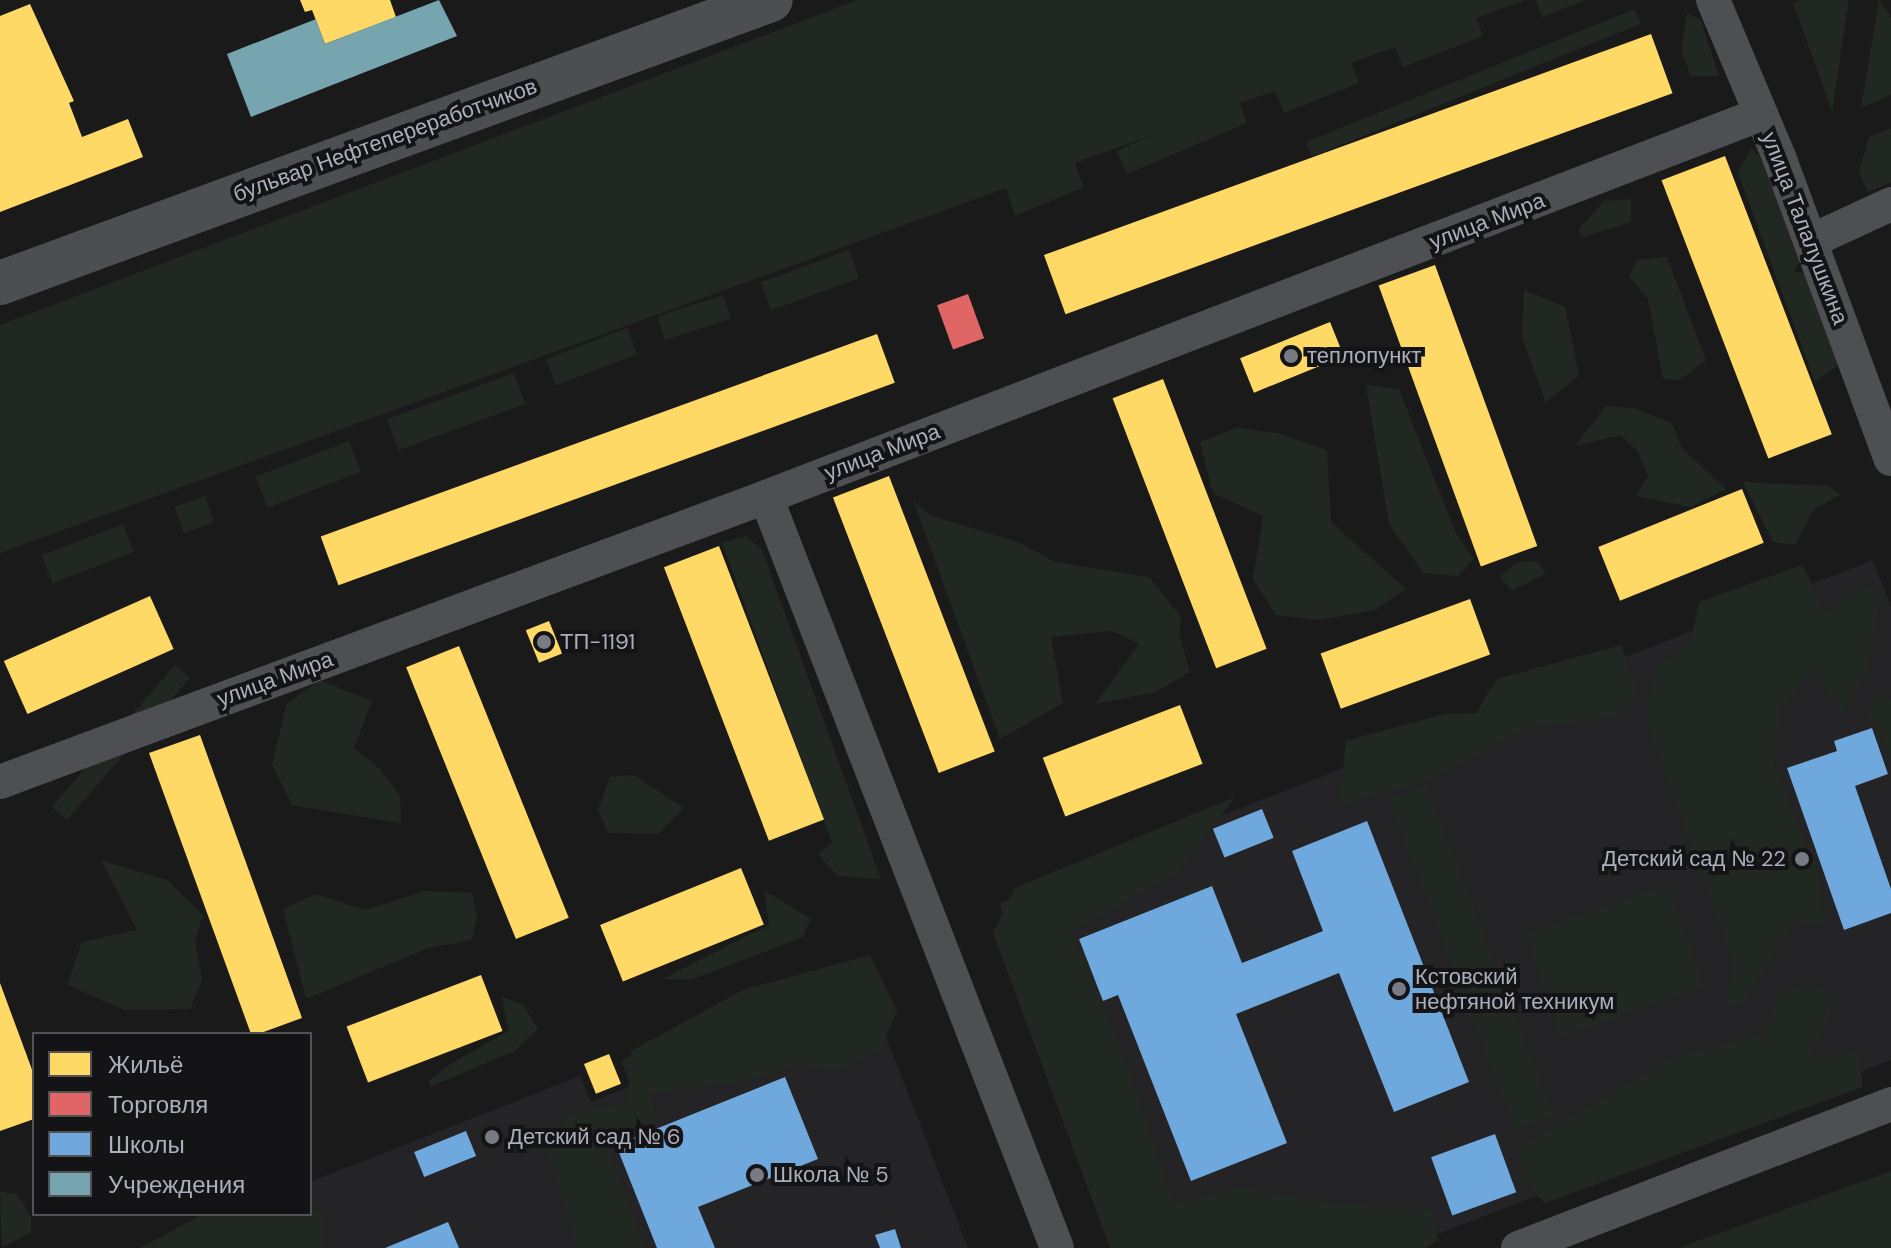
<!DOCTYPE html>
<html>
<head>
<meta charset="utf-8">
<style>
  body { margin:0 }
  #map { position:relative; width:1891px; height:1248px; overflow:hidden; background:#1a1a1a; font-family:"DM Sans",sans-serif }
  div>[style] { position:absolute }
  [style*='--x'] { left:calc(var(--x)*1px); top:calc(var(--y)*1px); width:calc(var(--w)*1px); rotate:calc(var(--a)*1deg) }
  .built>* { inset:0; background:#242426 }
  .green>* { inset:0; background:#202821; transform-origin:0 0 }
  .homes>* { inset:0; background:#ffd966; transform-origin:0 0 }
  .shops>* { inset:0; background:#e06666; transform-origin:0 0 }
  .schools>* { inset:0; background:#6fa8dc; transform-origin:0 0 }
  .public>* { inset:0; background:#76a5af }
  .street>* { height:34px; margin:-17px; padding:0 17px; transform-origin:17px; border-radius:17px; background:#4e4f53 }
  .secondary>* { height:44px; margin:-22px; padding:0 22px; transform-origin:22px; border-radius:22px; background:#4d4e52 }
  .dots>* { width:22px; height:22px; translate:-50% -50%; box-sizing:border-box; border:4px solid #141416; border-radius:50% }
  span { translate:-50% -50%; white-space:nowrap; text-align:center; line-height:1.15; -webkit-text-stroke:8px #141416; paint-order:stroke }
  .street-label { font-size:22px; color:#abafbb }
  .poi-label { font-size:22px; color:#abafbb }
  .left { translate:0 -50%; text-align:left }
  .right { translate:-100% -50%; text-align:right }
  .legend { position:absolute; left:32px; top:1032px; width:280px; height:184px; box-sizing:border-box; background:#141416; border:2px solid #505258; margin:0; padding:10px 14px; list-style:none; font-size:24px; color:#abafbb }
  .legend li { display:flex; align-items:center; gap:16px; height:40px }
  .legend b { width:40px; border:2px solid #505258 }
</style>
</head>
<body>
<div id="map">
  <div class="built">
    <i style="clip-path:polygon(1873px 560px,1891px 607px,1891px 1060px,1401px 1248px,1132px 1248px,999px 903px)"></i>
    <i style="clip-path:polygon(859px 967px,968px 1248px,304px 1248px,310px 1182px,580px 1076px,591px 1102px,631px 1086px,621px 1060px)"></i>
  </div>
  <div class="green">
    <i style="clip-path:polygon(858px 0,1525px 0,1476px 18px,1483px 36px,1403px 67px,1395px 47px,1351px 63px,1359px 83px,1284px 113px,1275px 91px,1240px 103px,1247px 123px,1127px 174px,1117px 151px,1149px 136px,1075px 163px,1084px 187px,1015px 216px,1006px 188px,0 553px,0 325px)"></i>
    <i style="clip-path:polygon(1536px 0,1586px 0,1542px 17px)"></i>
    <i style="clip-path:polygon(1800px 0,1849px 0,1832px 111px,1793px 3px)"></i>
    <i style="clip-path:polygon(1879px 0,1891px 17px,1891px 95px,1861px 108px)"></i>
    <i style="left:1635px;top:9px;width:16px;height:355px;rotate:68deg"></i>
    <i style="clip-path:polygon(1687px 13px,1701px 20px,1719px 76px,1691px 76px,1681px 51px)"></i>
    <i style="clip-path:polygon(1891px 128px,1891px 183px,1867px 192px,1859px 171px,1869px 137px)"></i>
    <i style="clip-path:polygon(1751px 148px,1776px 174px,1808px 251px,1793px 271px,1822px 277px,1844px 361px,1815px 382px,1738px 173px)"></i>
    <i style="clip-path:polygon(1631px 199px,1631px 222px,1581px 238px,1579px 229px,1604px 201px)"></i>
    <i style="left:849px;top:250px;width:30px;height:94px;rotate:70deg"></i>
    <i style="clip-path:polygon(1667px 257px,1706px 360px,1680px 380px,1663px 379px,1648px 299px,1629px 276px,1637px 260px)"></i>
    <i style="clip-path:polygon(1524px 290px,1565px 307px,1579px 375px,1546px 403px,1522px 338px)"></i>
    <i style="left:723px;top:295px;width:25px;height:69px;rotate:72deg"></i>
    <i style="left:627px;top:328px;width:28px;height:87px;rotate:69deg"></i>
    <i style="left:514px;top:373px;width:33px;height:135px;rotate:70deg"></i>
    <i style="clip-path:polygon(1366px 385px,1399px 389px,1455px 531px,1474px 559px,1458px 576px,1423px 573px,1389px 524px)"></i>
    <i style="clip-path:polygon(1606px 406px,1633px 408px,1672px 423px,1682px 448px,1726px 489px,1691px 507px,1635px 496px,1648px 476px,1638px 452px,1621px 435px,1575px 446px)"></i>
    <i style="clip-path:polygon(1236px 428px,1278px 433px,1327px 450px,1331px 522px,1406px 589px,1375px 610px,1318px 620px,1276px 615px,1253px 579px,1263px 516px,1213px 493px,1200px 442px)"></i>
    <i style="left:349px;top:441px;width:33px;height:100px;rotate:69deg"></i>
    <i style="clip-path:polygon(1743px 482px,1829px 486px,1840px 495px,1814px 509px,1795px 545px,1773px 542px)"></i>
    <i style="left:205px;top:496px;width:28px;height:32px;rotate:71deg"></i>
    <i style="clip-path:polygon(913px 500px,930px 515px,1021px 543px,1055px 562px,1149px 577px,1181px 617px,1179px 634px,1190px 672px,1156px 692px,1095px 704px,1139px 644px,1112px 631px,1051px 637px,1063px 703px,1000px 739px)"></i>
    <i style="left:123px;top:524px;width:30px;height:87px;rotate:69deg"></i>
    <i style="clip-path:polygon(746px 536px,762px 550px,881px 879px,837px 876px,818px 854px,832px 843px,722px 543px)"></i>
    <i style="clip-path:polygon(1537px 561px,1546px 574px,1512px 591px,1499px 576px,1518px 562px)"></i>
    <i style="clip-path:polygon(1802px 565px,1827px 614px,1860px 583px,1881px 596px,1869px 669px,1842px 714px,1813px 672px,1781px 709px,1774px 765px,1820px 876px,1824px 926px,1796px 922px,1742px 1005px,1725px 1007px,1733px 964px,1645px 718px,1655px 670px,1691px 640px,1699px 602px)"></i>
    <i style="clip-path:polygon(1621px 645px,1640px 696px,1616px 717px,1524px 729px,1431px 780px,1339px 806px,1346px 741px,1444px 714px,1476px 713px,1497px 679px)"></i>
    <i style="left:175px;top:665px;width:20px;height:188px;rotate:41deg"></i>
    <i style="clip-path:polygon(319px 680px,372px 701px,354px 748px,380px 769px,400px 796px,401px 823px,292px 805px,272px 765px,286px 705px)"></i>
    <i style="clip-path:polygon(1875px 688px,1891px 701px,1891px 756px,1867px 715px)"></i>
    <i style="clip-path:polygon(634px 775px,684px 808px,658px 834px,608px 833px,598px 810px,610px 777px)"></i>
    <i style="left:1427px;top:784px;width:355px;height:42px;rotate:69deg"></i>
    <i style="clip-path:polygon(1235px 797px,1180px 871px,1072px 932px,1126px 1060px,1174px 1203px,1240px 1187px,1323px 1202px,1431px 1210px,1438px 1240px,1426px 1248px,1110px 1248px,993px 933px,1015px 888px)"></i>
    <i style="clip-path:polygon(101px 860px,167px 880px,203px 915px,195px 942px,202px 980px,190px 1009px,125px 1010px,67px 985px,82px 942px,137px 930px)"></i>
    <i style="left:1669px;top:884px;width:109px;height:153px;rotate:71deg"></i>
    <i style="clip-path:polygon(764px 890px,811px 919px,803px 937px,693px 979px,662px 979px,769px 925px)"></i>
    <i style="clip-path:polygon(424px 891px,472px 893px,477px 916px,472px 940px,428px 948px,306px 999px,283px 909px,316px 894px,366px 910px)"></i>
    <i style="clip-path:polygon(870px 955px,897px 1011px,880px 1049px,837px 1071px,801px 1065px,741px 1082px,651px 1093px,657px 1119px,608px 1147px,646px 1248px,577px 1248px,546px 1153px,568px 1114px,627px 1103px,631px 1051px,743px 990px)"></i>
    <i style="clip-path:polygon(1808px 983px,1832px 993px,1831px 1017px,1809px 1055px,1859px 1053px,1863px 1087px,1545px 1203px,1521px 1175px,1521px 1146px,1677px 1055px,1763px 1034px,1778px 994px)"></i>
    <i style="clip-path:polygon(501px 996px,524px 1006px,538px 1029px,515px 1051px,430px 1087px,429px 1080px,452px 1063px,509px 1031px)"></i>
    <i style="clip-path:polygon(1891px 1171px,1891px 1248px,1678px 1248px)"></i>
    <i style="clip-path:polygon(0 1191px,17px 1194px,31px 1217px,31px 1232px,2px 1248px)"></i>
    <i style="clip-path:polygon(326px 1211px,325px 1248px,139px 1248px,200px 1216px)"></i>
  </div>
  <div class="homes">
    <i style="clip-path:polygon(300px 0,390px 0,396px 17px,325px 44px,312px 10px,305px 12px)"></i>
    <i style="clip-path:polygon(30px 4px,74px 101px,69px 103px,82px 137px,128px 119px,143px 157px,0 212px,0 16px)"></i>
    <i style="left:1651px;top:34px;width:63px;height:646px;rotate:70deg"></i>
    <i style="left:1725px;top:156px;width:298px;height:68px;rotate:69deg"></i>
    <i style="left:1435px;top:265px;width:299px;height:60px;rotate:70deg"></i>
    <i style="left:1330px;top:322px;width:37px;height:97px;rotate:68deg"></i>
    <i style="left:877px;top:334px;width:52px;height:592px;rotate:70deg"></i>
    <i style="left:1163px;top:379px;width:289px;height:54px;rotate:69deg"></i>
    <i style="left:889px;top:476px;width:295px;height:60px;rotate:69deg"></i>
    <i style="left:1742px;top:489px;width:58px;height:155px;rotate:68deg"></i>
    <i style="left:719px;top:546px;width:293px;height:59px;rotate:69deg"></i>
    <i style="left:150px;top:596px;width:58px;height:160px;rotate:66deg"></i>
    <i style="left:1470px;top:599px;width:59px;height:159px;rotate:70deg"></i>
    <i style="left:549px;top:621px;width:35px;height:25px;rotate:68deg"></i>
    <i style="left:459px;top:646px;width:293px;height:57px;rotate:68deg"></i>
    <i style="left:1180px;top:705px;width:63px;height:147px;rotate:69deg"></i>
    <i style="clip-path:polygon(200px 735px,302px 1018px,258px 1034px,251px 1034px,149px 753px)"></i>
    <i style="left:741px;top:868px;width:61px;height:152px;rotate:68deg"></i>
    <i style="left:481px;top:975px;width:60px;height:144px;rotate:69deg"></i>
    <i style="clip-path:polygon(0 983px,34px 1075px,34px 1119px,0 1131px)"></i>
    <i style="left:609px;top:1054px;width:32px;height:27px;rotate:68deg"></i>
  </div>
  <div class="shops">
    <i style="left:968px;top:294px;width:47px;height:33px;rotate:70deg"></i>
  </div>
  <div class="schools">
    <i style="clip-path:polygon(1872px 728px,1888px 774px,1855px 786px,1891px 889px,1891px 913px,1844px 930px,1787px 768px,1837px 751px,1834px 741px)"></i>
    <i style="left:1262px;top:809px;width:31px;height:53px;rotate:68deg"></i>
    <i style="clip-path:polygon(1367px 821px,1469px 1082px,1394px 1112px,1339px 973px,1236px 1014px,1287px 1143px,1191px 1181px,1118px 995px,1103px 1001px,1079px 939px,1212px 886px,1242px 963px,1323px 931px,1292px 851px)"></i>
    <i style="clip-path:polygon(785px 1077px,818px 1159px,698px 1207px,715px 1248px,657px 1248px,616px 1145px)"></i>
    <i style="left:466px;top:1131px;width:27px;height:56px;rotate:68deg"></i>
    <i style="left:1495px;top:1134px;width:62px;height:68px;rotate:70deg"></i>
    <i style="clip-path:polygon(448px 1222px,459px 1248px,385px 1248px)"></i>
    <i style="clip-path:polygon(895px 1229px,901px 1248px,880px 1248px,875px 1235px)"></i>
  </div>
  <div class="public">
    <i style="clip-path:polygon(439px 0,457px 36px,251px 117px,227px 54px,316px 19px,325px 44px)"></i>
  </div>
  <div class="street">
    <i style="--x:1713;--y:0;--w:170;--a:67.2"></i>
    <i style="--x:1779;--y:157;--w:322;--a:69.7"></i>
    <i style="--x:1811;--y:241;--w:88;--a:-24.8"></i>
    <i style="--x:766;--y:497;--w:805;--a:68.82"></i>
    <i style="--x:0;--y:782;--w:817;--a:-20.41"></i>
    <i style="--x:766;--y:497;--w:1066;--a:-21.05"></i>
    <i style="--x:1518;--y:1248;--w:400;--a:-21.1"></i>
  </div>
  <div class="secondary">
    <i style="--x:0;--y:283;--w:821;--a:-20.16"></i>
  </div>
  <div class="dots">
    <i style="left:1291px;top:356px;background:#787b83"></i>
    <i style="left:544px;top:642px;background:#787b83"></i>
    <i style="left:1802px;top:859px;background:#787b83"></i>
    <i style="left:1399px;top:989px;background:#787b83"></i>
    <i style="left:492px;top:1137px;background:#787b83"></i>
    <i style="left:757px;top:1175px;background:#787b83"></i>
  </div>
  <div class="street-label">
    <span style="left:385px;top:140px;rotate:-20deg">бульвар Нефтепереработчиков</span>
    <span style="left:1487px;top:221px;rotate:-21deg">улица Мира</span>
    <span style="left:1805px;top:228px;rotate:69deg">улица Талалушкина</span>
    <span style="left:882px;top:452px;rotate:-21deg">улица Мира</span>
    <span style="left:275px;top:679px;rotate:-20deg">улица Мира</span>
  </div>
  <div class="poi-label">
    <span class="left" style="left:1307px;top:356px">теплопункт</span>
    <span class="left" style="left:560px;top:642px">ТП-1191</span>
    <span class="right" style="left:1786px;top:859px">Детский сад № 22</span>
    <span class="left" style="left:1415px;top:989px">Кстовский<br>нефтяной техникум</span>
    <span class="left" style="left:508px;top:1137px">Детский сад № 6</span>
    <span class="left" style="left:773px;top:1175px">Школа № 5</span>
  </div>
  <ul class="legend">
  <li><b style="height:22px;background:#ffd966"></b>Жильё</li>
  <li><b style="height:22px;background:#e06666"></b>Торговля</li>
  <li><b style="height:22px;background:#6fa8dc"></b>Школы</li>
  <li><b style="height:22px;background:#76a5af"></b>Учреждения</li>
  </ul>
</div>
</body>
</html>
